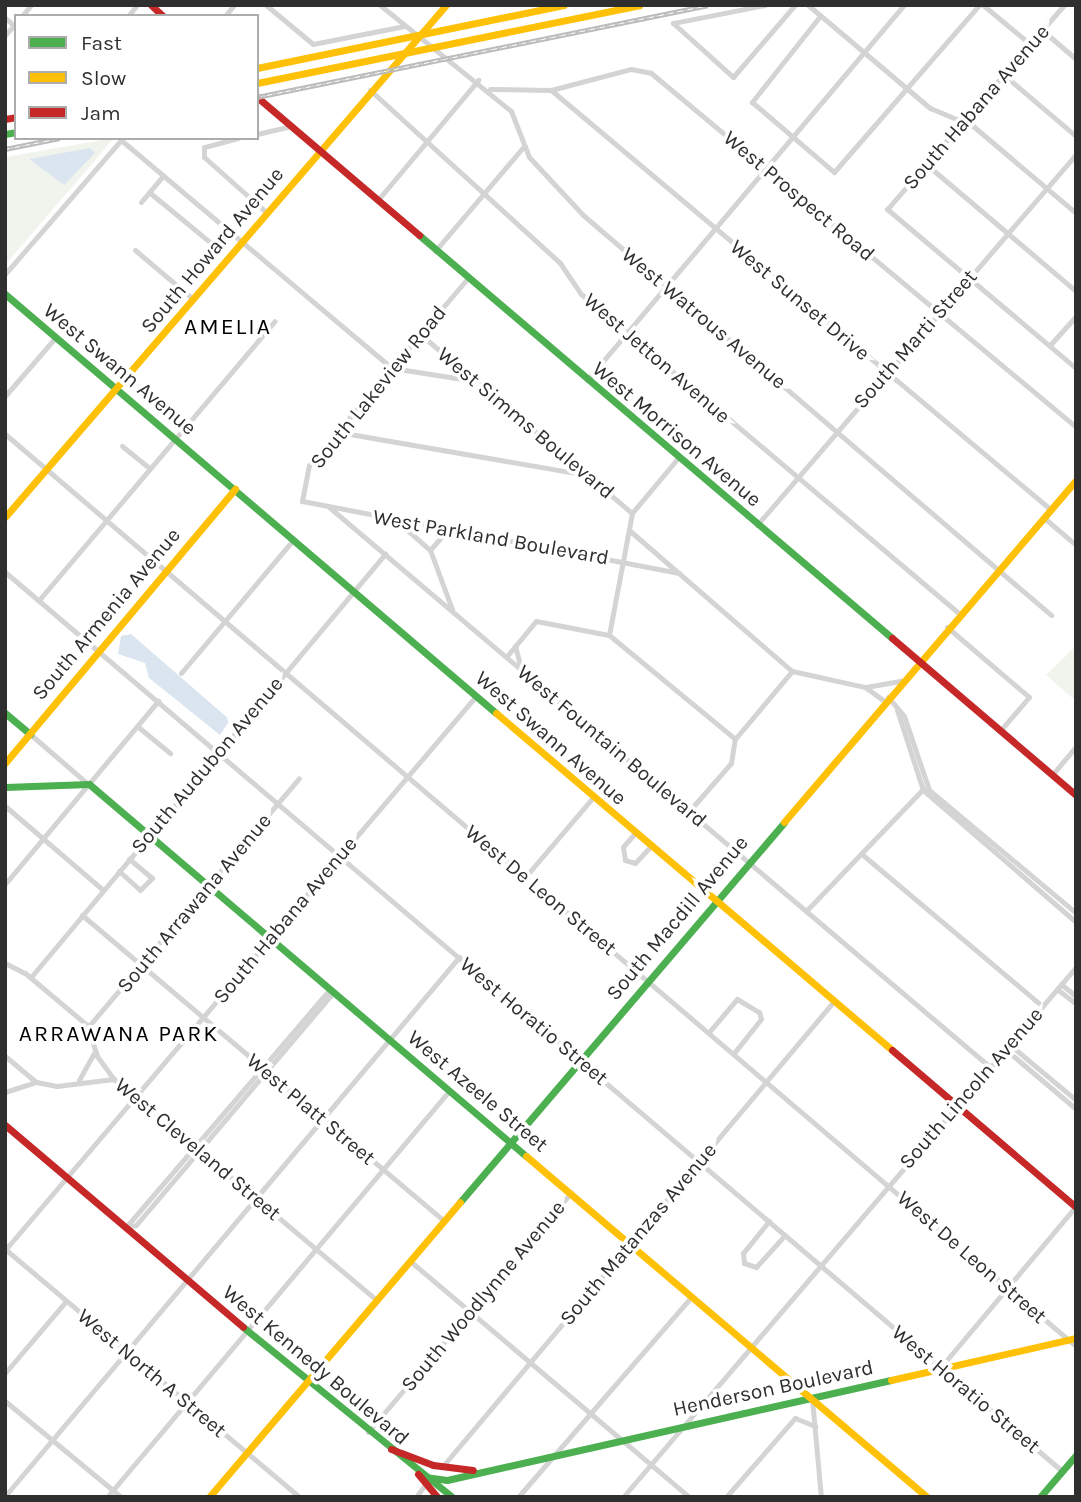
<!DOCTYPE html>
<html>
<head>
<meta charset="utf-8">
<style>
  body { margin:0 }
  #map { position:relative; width:1081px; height:1502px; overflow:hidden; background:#fff; font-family:Karla,sans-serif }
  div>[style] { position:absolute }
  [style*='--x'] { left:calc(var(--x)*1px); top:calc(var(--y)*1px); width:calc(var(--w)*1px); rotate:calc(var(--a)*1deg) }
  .green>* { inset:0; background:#f0f4ed }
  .water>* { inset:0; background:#dbe5f0 }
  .street>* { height:5px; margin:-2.5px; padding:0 2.5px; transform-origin:2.5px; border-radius:2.5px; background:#d4d4d4 }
  .fast>* { height:7px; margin:-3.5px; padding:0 3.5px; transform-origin:3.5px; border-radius:3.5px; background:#4caf50 }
  .slow>* { height:7px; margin:-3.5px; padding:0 3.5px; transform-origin:3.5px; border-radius:3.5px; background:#ffc107 }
  .jam>* { height:7px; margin:-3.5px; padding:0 3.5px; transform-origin:3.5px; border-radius:3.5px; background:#c62828 }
  .rail>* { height:4.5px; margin-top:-2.25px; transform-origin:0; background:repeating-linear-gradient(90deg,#fff 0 5px,#bbb 0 10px); box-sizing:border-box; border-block:2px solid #bbb }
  span { translate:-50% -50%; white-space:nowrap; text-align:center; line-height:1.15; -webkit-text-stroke:7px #fff; paint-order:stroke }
  .street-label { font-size:21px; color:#2f2f2f }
  .neighbourhood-label { font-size:23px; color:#000; letter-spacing:2px }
  .frame { position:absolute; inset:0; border:7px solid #2f2f2f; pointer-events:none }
  .legend { position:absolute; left:14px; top:14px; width:245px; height:126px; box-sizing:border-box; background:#fff; border:2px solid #acacac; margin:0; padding:9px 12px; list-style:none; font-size:21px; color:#2f2f2f }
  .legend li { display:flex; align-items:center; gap:14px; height:35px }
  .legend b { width:35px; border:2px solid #acacac }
</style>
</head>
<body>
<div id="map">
  <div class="green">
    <i style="clip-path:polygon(114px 138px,5px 265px,5px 157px)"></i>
    <i style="clip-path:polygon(1076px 646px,1076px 701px,1046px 675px)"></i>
  </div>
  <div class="water">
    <i style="clip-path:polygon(90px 148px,95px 153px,64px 185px,29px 159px)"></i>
    <i style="clip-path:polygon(131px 634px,230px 720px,220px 735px,149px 678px,145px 663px,118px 654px,121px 636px)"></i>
  </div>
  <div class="street">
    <i style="--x:266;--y:5;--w:61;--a:39.7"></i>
    <i style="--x:313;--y:44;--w:93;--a:-11.2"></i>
    <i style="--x:380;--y:5;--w:169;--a:39"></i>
    <i style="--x:511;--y:111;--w:49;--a:68.6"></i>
    <i style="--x:529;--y:157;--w:79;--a:47"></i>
    <i style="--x:583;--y:215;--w:616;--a:40.52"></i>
    <i style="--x:765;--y:5;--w:94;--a:168.9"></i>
    <i style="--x:673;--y:23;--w:81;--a:42"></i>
    <i style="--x:733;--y:77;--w:95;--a:-49.3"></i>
    <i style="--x:808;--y:5;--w:160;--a:40.2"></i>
    <i style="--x:930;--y:108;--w:47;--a:22.7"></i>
    <i style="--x:973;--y:126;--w:135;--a:40.2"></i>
    <i style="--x:983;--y:5;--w:61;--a:39.7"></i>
    <i style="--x:1064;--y:5;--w:270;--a:130.9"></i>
    <i style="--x:887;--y:209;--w:247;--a:40.1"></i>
    <i style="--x:22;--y:16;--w:14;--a:-51"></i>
    <i style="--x:128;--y:16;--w:14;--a:-51"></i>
    <i style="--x:225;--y:16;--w:14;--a:-51"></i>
    <i style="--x:820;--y:16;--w:110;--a:128.3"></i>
    <i style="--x:752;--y:102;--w:108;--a:40.5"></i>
    <i style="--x:834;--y:172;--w:221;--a:-49"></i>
    <i style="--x:5;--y:18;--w:14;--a:39"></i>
    <i style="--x:1042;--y:30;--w:45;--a:40.5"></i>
    <i style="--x:5;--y:35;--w:16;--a:-47"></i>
    <i style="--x:1004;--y:75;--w:94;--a:40.3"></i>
    <i style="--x:490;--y:89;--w:61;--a:0.9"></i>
    <i style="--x:551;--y:90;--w:83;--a:-14.7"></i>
    <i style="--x:631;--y:69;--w:20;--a:11"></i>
    <i style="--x:651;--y:73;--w:553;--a:39.79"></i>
    <i style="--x:370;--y:90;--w:257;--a:42.3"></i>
    <i style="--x:560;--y:263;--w:37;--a:56"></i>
    <i style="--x:581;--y:294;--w:495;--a:40.2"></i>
    <i style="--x:551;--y:90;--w:652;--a:40.02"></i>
    <i style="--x:257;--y:134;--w:35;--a:-13"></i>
    <i style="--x:238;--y:138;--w:35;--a:165"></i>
    <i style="--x:204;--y:147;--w:10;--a:90"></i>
    <i style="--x:204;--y:157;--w:83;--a:41.6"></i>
    <i style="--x:926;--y:164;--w:197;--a:40.3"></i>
    <i style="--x:149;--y:192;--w:82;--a:39.5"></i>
    <i style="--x:377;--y:201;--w:158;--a:-50.1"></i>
    <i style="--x:141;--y:202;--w:34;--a:-50"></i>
    <i style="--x:135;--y:250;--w:76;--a:40.2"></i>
    <i style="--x:435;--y:251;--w:138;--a:-49.7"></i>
    <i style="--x:203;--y:256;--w:36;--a:-52"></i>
    <i style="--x:5;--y:274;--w:177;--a:-49.1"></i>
    <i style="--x:121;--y:140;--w:354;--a:40.1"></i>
    <i style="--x:392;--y:368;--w:84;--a:8.9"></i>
    <i style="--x:467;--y:279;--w:244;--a:130.3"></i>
    <i style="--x:309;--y:465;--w:37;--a:101"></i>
    <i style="--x:302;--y:501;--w:384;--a:10.8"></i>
    <i style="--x:420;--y:334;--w:277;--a:40.2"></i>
    <i style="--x:1050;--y:345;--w:39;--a:-48"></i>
    <i style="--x:587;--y:380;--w:491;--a:-49.8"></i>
    <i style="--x:5;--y:396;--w:78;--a:-49.2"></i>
    <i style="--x:338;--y:432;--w:252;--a:9.8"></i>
    <i style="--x:5;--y:434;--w:1407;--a:40.42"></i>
    <i style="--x:122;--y:446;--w:35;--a:39"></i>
    <i style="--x:329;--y:507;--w:866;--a:40.27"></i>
    <i style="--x:1043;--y:517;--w:43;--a:40.3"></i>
    <i style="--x:398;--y:522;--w:43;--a:41.2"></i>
    <i style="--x:430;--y:550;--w:63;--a:69.6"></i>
    <i style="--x:757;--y:525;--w:489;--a:-49.3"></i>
    <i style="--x:629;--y:530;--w:216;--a:40.9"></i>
    <i style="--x:792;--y:671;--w:75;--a:12.4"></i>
    <i style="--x:865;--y:687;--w:24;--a:36"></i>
    <i style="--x:430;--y:550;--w:28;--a:-49"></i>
    <i style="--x:5;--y:572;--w:1388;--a:40.38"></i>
    <i style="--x:39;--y:600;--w:365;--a:-49.8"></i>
    <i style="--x:947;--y:627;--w:108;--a:40.5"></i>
    <i style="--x:1029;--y:697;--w:45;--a:130.5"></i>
    <i style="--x:609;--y:635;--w:124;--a:-79.3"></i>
    <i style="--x:632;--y:513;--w:72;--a:-50.1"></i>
    <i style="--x:515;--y:646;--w:23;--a:75"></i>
    <i style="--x:507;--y:656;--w:45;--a:-50.4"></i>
    <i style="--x:536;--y:621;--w:74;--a:10.9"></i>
    <i style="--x:609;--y:635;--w:163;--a:39.5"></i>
    <i style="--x:181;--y:673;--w:174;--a:-49.9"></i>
    <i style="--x:866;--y:687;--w:36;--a:-10"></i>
    <i style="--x:888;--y:697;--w:25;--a:50"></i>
    <i style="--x:904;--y:716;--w:78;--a:71.3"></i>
    <i style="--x:929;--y:790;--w:192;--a:39.9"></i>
    <i style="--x:897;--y:710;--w:84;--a:72"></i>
    <i style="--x:923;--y:790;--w:202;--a:40.8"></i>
    <i style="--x:137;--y:726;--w:43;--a:39.3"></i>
    <i style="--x:30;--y:734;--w:77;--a:40.8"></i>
    <i style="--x:1052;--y:775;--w:38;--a:-50"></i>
    <i style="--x:5;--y:806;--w:129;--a:40.6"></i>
    <i style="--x:690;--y:810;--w:62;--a:-48.9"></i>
    <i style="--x:731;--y:763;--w:24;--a:-81"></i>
    <i style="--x:735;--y:739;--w:89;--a:-50"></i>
    <i style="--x:635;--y:833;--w:18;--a:131"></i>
    <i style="--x:623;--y:847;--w:13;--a:81"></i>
    <i style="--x:625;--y:860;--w:10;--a:17"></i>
    <i style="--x:635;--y:863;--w:23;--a:-47"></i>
    <i style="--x:864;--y:856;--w:233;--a:40.1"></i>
    <i style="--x:119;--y:871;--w:28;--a:42"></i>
    <i style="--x:140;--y:890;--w:17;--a:-45"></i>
    <i style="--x:152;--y:878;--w:30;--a:-140"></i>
    <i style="--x:526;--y:876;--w:105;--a:-49.6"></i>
    <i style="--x:5;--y:884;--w:239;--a:-50.1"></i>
    <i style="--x:807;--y:910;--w:168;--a:-46.2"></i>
    <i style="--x:82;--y:915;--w:474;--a:40.2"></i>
    <i style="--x:5;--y:963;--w:22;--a:27"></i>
    <i style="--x:25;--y:973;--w:81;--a:40"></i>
    <i style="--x:87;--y:1025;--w:33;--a:72"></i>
    <i style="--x:97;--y:1056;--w:29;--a:54"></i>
    <i style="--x:114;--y:1079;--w:343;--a:40.1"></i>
    <i style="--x:31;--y:977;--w:552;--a:-50.07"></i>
    <i style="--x:1061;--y:984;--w:19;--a:39"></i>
    <i style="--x:1057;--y:989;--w:24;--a:38"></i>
    <i style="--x:88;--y:1027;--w:326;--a:-49.7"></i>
    <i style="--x:709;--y:1032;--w:43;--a:-49.7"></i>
    <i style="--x:737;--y:999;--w:26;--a:31"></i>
    <i style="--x:759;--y:1012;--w:7;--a:74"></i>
    <i style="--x:761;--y:1019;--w:43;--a:128.5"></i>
    <i style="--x:1009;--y:1044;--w:87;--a:39.9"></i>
    <i style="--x:1005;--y:1049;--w:93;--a:40.2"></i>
    <i style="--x:5;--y:1056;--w:40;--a:40"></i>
    <i style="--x:79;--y:1080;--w:33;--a:-61"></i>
    <i style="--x:5;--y:1092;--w:33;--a:-18"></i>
    <i style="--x:36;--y:1082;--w:21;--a:11"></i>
    <i style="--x:57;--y:1086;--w:57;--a:-7"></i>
    <i style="--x:769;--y:1221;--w:41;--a:129.1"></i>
    <i style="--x:743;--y:1253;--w:10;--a:84"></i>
    <i style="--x:744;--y:1263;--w:13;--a:18"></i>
    <i style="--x:756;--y:1267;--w:43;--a:-47.8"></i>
    <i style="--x:126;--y:1227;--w:10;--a:-11"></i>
    <i style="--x:136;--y:1225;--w:300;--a:-49.7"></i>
    <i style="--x:330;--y:996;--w:7;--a:-82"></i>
    <i style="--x:126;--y:1227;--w:313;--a:-49.4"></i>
    <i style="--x:5;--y:1249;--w:385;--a:40.1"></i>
    <i style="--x:5;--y:1250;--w:727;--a:-49.63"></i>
    <i style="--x:410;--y:1261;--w:365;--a:40.2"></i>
    <i style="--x:940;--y:1368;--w:212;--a:-50"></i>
    <i style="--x:5;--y:1373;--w:94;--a:-49.7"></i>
    <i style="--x:812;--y:1399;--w:98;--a:84.8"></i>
    <i style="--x:5;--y:1401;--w:151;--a:39.6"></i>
    <i style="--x:368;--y:1432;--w:314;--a:-49.7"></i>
    <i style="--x:442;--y:1467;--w:609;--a:-49.93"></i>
    <i style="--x:5;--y:1496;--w:705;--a:-49.89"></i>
    <i style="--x:107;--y:1497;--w:531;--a:-49.89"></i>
    <i style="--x:416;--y:1497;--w:14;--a:-54"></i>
    <i style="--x:518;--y:1497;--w:266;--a:-49.1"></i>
    <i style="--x:623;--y:1497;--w:697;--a:-49.48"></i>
    <i style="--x:726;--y:1497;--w:105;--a:-48.9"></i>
    <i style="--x:795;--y:1418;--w:22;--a:22"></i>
  </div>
  <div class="fast">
    <i style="--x:5;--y:134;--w:11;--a:-10"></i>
    <i style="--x:419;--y:235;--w:621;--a:40.43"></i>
    <i style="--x:5;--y:294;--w:645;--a:40.48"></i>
    <i style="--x:5;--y:713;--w:33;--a:40"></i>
    <i style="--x:5;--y:787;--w:84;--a:-2"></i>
    <i style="--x:89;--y:784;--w:574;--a:40.41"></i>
    <i style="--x:460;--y:1202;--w:499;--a:-49.5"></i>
    <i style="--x:243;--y:1327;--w:269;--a:39.1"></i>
    <i style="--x:425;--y:1477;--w:22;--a:8"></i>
    <i style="--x:447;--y:1480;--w:455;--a:-12.7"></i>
    <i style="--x:1040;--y:1497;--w:55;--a:-49.4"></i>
  </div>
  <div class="slow">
    <i style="--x:257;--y:68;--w:313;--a:-11.6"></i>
    <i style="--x:257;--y:83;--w:390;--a:-11.5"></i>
    <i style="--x:5;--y:517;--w:676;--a:-49.26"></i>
    <i style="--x:496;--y:713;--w:520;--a:40.4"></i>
    <i style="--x:5;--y:763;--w:358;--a:-50"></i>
    <i style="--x:784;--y:822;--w:450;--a:-49.5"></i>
    <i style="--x:526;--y:1156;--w:526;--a:40.38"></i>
    <i style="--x:891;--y:1380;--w:190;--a:-12.8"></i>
    <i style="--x:209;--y:1497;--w:387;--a:-49.6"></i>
  </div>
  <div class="jam">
    <i style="--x:151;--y:5;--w:16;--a:43"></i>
    <i style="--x:257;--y:97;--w:213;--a:40.4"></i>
    <i style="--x:5;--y:119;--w:11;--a:-10"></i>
    <i style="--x:892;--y:638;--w:242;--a:40.5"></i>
    <i style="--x:892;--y:1050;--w:242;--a:40.5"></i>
    <i style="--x:5;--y:1125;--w:312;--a:40.3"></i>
    <i style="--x:391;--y:1449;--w:45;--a:20.9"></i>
    <i style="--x:433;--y:1465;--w:40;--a:7.1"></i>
    <i style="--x:418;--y:1474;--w:30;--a:50"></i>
  </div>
  <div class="rail">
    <i style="--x:257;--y:97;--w:460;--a:-11.5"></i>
    <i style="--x:5;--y:149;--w:56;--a:-11.3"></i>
  </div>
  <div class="street-label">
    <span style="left:976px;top:107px;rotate:-49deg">South Habana Avenue</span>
    <span style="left:799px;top:196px;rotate:40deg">West Prospect Road</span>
    <span style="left:212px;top:250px;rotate:-50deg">South Howard Avenue</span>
    <span style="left:800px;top:300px;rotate:40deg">West Sunset Drive</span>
    <span style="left:704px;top:318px;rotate:40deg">West Watrous Avenue</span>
    <span style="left:915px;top:339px;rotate:-49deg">South Marti Street</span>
    <span style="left:657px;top:358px;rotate:41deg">West Jetton Avenue</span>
    <span style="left:120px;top:369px;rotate:40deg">West Swann Avenue</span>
    <span style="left:378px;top:387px;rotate:-51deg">South Lakeview Road</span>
    <span style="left:526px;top:423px;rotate:40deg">West Simms Boulevard</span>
    <span style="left:677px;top:434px;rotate:40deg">West Morrison Avenue</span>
    <span style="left:491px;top:537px;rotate:10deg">West Parkland Boulevard</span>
    <span style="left:106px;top:614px;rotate:-50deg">South Armenia Avenue</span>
    <span style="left:551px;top:738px;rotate:41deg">West Swann Avenue</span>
    <span style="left:612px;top:746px;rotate:40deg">West Fountain Boulevard</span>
    <span style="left:207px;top:765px;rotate:-50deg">South Audubon Avenue</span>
    <span style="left:541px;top:890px;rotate:40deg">West De Leon Street</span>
    <span style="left:194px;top:903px;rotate:-50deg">South Arrawana Avenue</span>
    <span style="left:677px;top:918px;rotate:-50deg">South Macdill Avenue</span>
    <span style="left:285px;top:920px;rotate:-50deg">South Habana Avenue</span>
    <span style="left:534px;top:1021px;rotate:40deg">West Horatio Street</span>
    <span style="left:971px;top:1088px;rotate:-49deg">South Lincoln Avenue</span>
    <span style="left:478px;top:1091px;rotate:40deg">West Azeele Street</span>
    <span style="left:311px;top:1109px;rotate:40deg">West Platt Street</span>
    <span style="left:198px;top:1149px;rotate:40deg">West Cleveland Street</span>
    <span style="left:638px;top:1234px;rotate:-50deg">South Matanzas Avenue</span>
    <span style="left:972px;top:1257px;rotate:41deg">West De Leon Street</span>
    <span style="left:483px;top:1296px;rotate:-50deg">South Woodlynne Avenue</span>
    <span style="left:316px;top:1365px;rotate:40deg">West Kennedy Boulevard</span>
    <span style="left:152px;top:1373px;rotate:40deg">West North A Street</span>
    <span style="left:773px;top:1388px;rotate:-12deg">Henderson Boulevard</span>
    <span style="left:966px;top:1389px;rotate:40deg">West Horatio Street</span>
  </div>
  <div class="neighbourhood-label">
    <span style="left:228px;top:327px">AMELIA</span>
    <span style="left:119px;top:1034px">ARRAWANA PARK</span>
  </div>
  <div class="frame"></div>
  <ul class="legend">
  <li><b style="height:9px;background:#4caf50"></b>Fast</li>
  <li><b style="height:9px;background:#ffc107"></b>Slow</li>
  <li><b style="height:9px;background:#c62828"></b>Jam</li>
  </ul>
</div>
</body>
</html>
